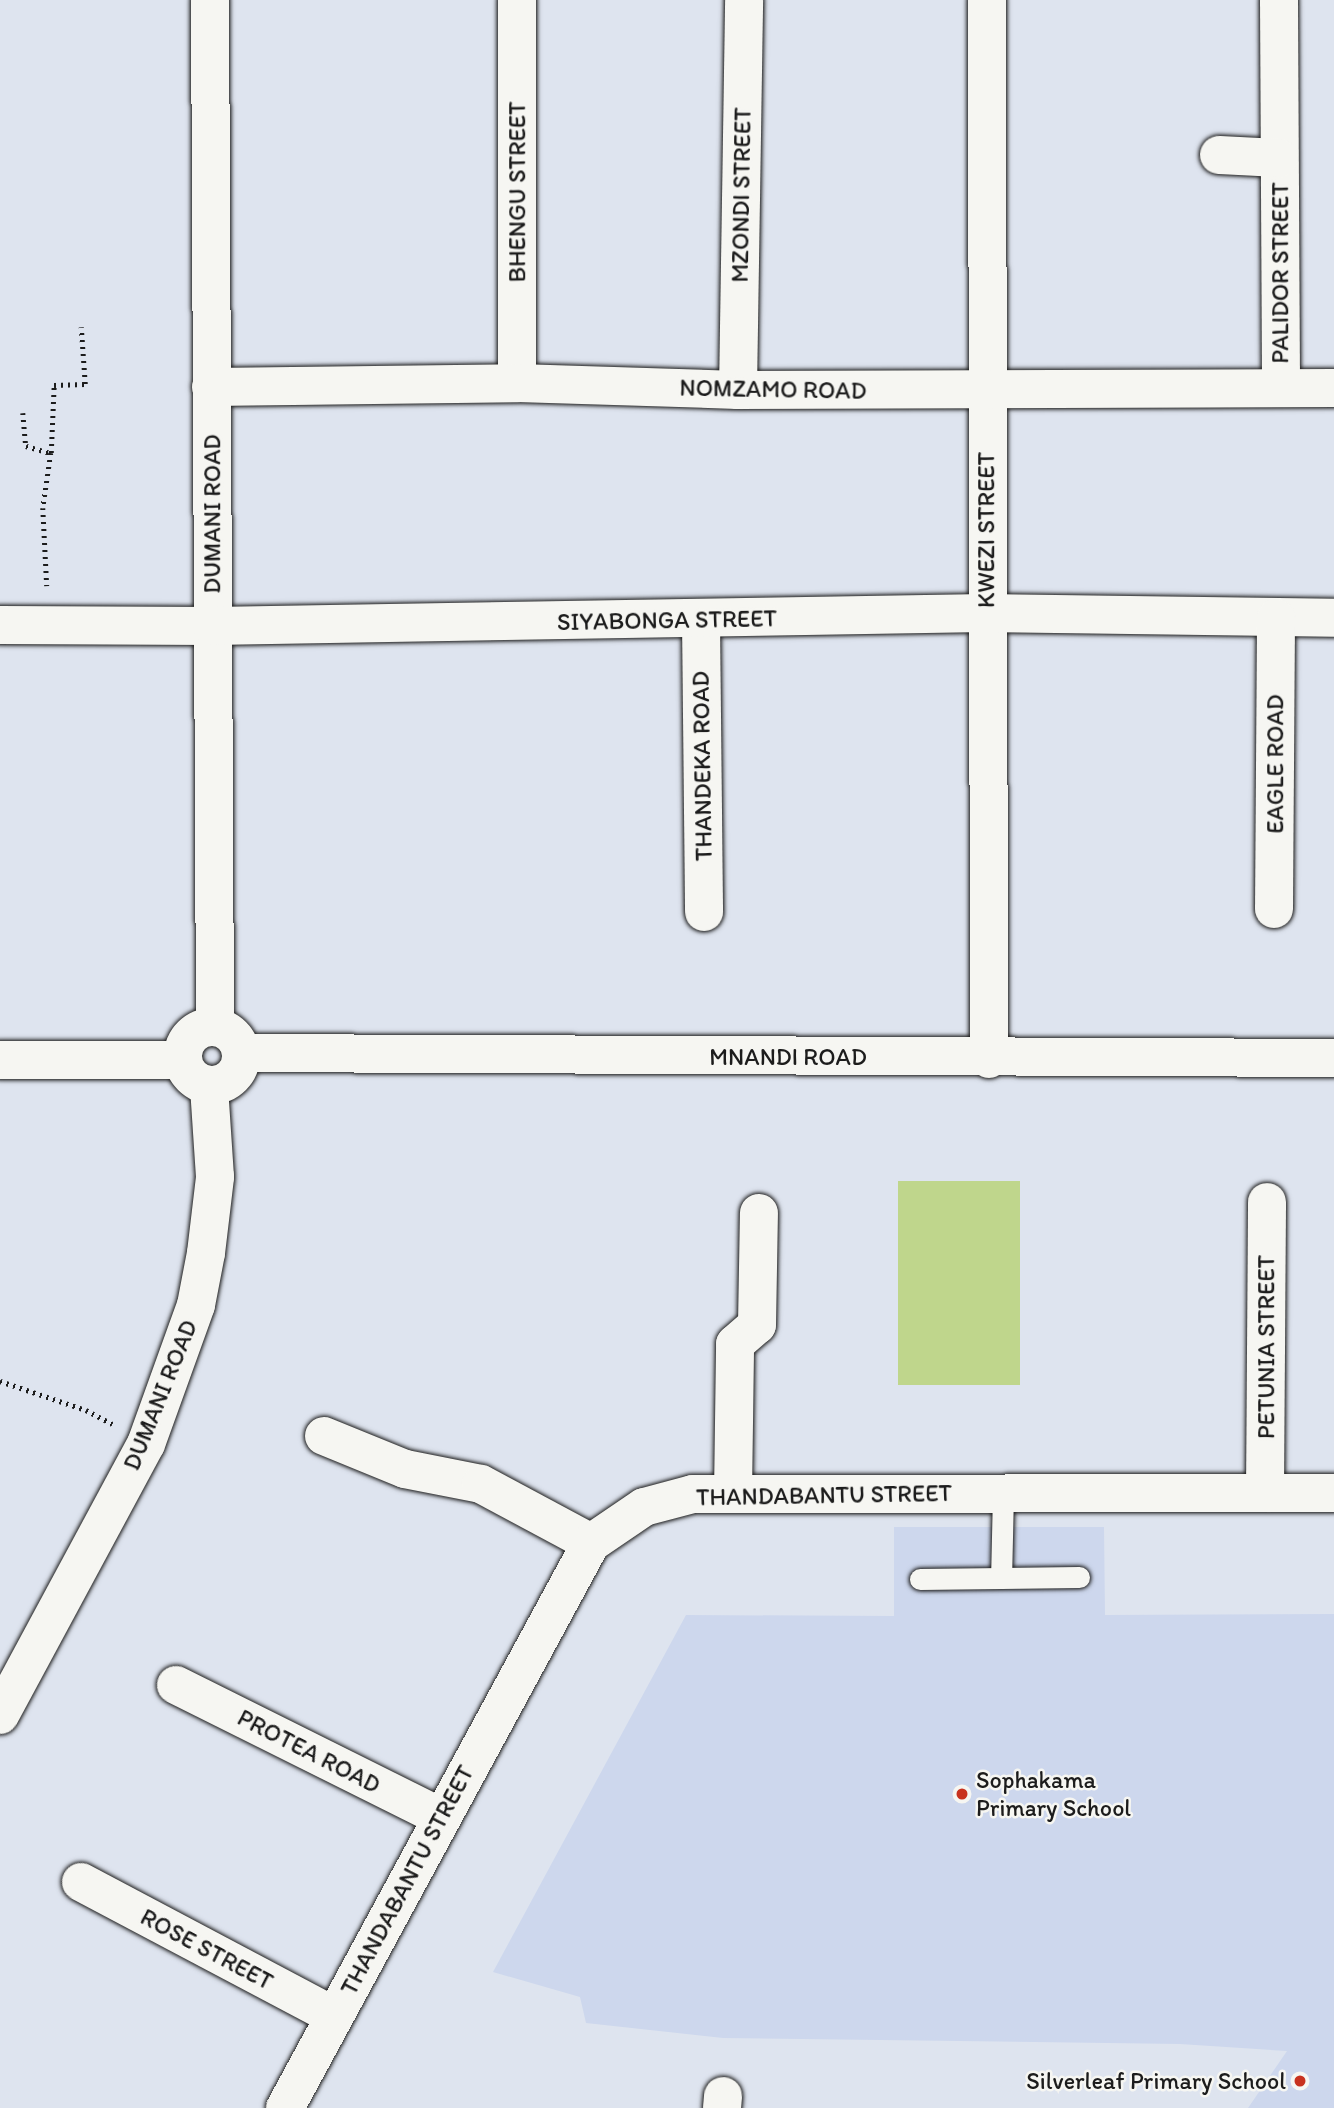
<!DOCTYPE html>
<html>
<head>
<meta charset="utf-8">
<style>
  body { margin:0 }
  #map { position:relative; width:1334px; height:2108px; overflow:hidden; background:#dee4ef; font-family:Itim,sans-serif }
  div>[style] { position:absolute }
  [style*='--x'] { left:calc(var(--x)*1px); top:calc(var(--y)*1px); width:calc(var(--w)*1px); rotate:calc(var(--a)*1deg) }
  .built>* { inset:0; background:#cdd7ed }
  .green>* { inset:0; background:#bfd68c; transform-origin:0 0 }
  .path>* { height:4.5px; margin-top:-2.25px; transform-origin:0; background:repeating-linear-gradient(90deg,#1c1c1c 0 2px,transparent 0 7px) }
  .roads { filter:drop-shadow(0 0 2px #1c1c1c) drop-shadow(0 0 2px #1c1c1c) }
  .lane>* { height:21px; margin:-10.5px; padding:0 10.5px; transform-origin:10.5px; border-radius:10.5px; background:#f6f6f2 }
  .street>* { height:38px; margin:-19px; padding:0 19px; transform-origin:19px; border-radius:19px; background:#f6f6f2 }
  .secondary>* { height:38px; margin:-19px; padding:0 19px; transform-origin:19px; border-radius:19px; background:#f6f6f2 }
  .secondary>.ring { margin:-19px; padding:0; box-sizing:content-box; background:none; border:38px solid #f6f6f2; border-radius:50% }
  .dots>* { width:19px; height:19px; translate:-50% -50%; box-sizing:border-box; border:4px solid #f6f6f2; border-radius:50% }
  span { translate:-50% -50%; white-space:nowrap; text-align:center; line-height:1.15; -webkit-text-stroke:5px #f6f6f2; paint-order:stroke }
  .street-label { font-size:24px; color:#1c1c1c }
  .poi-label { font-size:24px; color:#1c1c1c }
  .left { translate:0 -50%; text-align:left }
  .right { translate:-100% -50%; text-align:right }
</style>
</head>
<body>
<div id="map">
  <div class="built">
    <i style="clip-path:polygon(894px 1527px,1104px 1527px,1105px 1615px,1334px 1614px,1334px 2108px,1248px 2108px,1287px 2051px,1180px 2044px,723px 2038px,586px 2023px,580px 1997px,493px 1972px,686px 1615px,894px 1616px)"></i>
  </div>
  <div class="green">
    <i style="left:898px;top:1181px;width:122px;height:204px"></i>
  </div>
  <div class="path">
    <i style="--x:23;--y:413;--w:33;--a:85"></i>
    <i style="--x:26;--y:446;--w:26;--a:16"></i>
    <i style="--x:51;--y:453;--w:56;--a:98.3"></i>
    <i style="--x:43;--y:508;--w:78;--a:87.1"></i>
    <i style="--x:51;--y:453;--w:68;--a:-87.5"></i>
    <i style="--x:54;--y:385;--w:31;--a:-2"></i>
    <i style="--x:85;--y:384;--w:57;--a:-94"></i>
    <i style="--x:0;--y:1381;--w:91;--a:18.6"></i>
    <i style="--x:86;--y:1410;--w:30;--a:28"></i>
  </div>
  <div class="roads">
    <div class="lane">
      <i style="--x:1003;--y:1493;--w:85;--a:91.3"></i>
      <i style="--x:1001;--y:1578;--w:78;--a:-0.7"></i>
      <i style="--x:920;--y:1579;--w:81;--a:-0.7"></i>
    </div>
    <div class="street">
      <i style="--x:210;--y:0;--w:1027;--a:89.72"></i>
      <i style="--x:517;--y:0;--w:383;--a:90"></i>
      <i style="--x:987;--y:0;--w:1059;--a:89.89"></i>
      <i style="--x:1279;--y:0;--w:388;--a:89.7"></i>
      <i style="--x:1219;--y:155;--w:60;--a:2.9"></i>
      <i style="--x:211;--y:387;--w:306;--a:-0.7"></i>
      <i style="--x:517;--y:383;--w:221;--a:1.8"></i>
      <i style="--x:738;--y:390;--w:596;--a:-0.19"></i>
      <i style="--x:738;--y:390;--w:390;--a:-89.1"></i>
      <i style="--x:701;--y:620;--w:292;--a:89.4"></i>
      <i style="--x:0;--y:625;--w:212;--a:0.3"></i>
      <i style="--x:212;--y:626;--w:774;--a:-0.96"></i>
      <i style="--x:986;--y:613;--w:348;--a:0.8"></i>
      <i style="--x:1274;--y:909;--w:291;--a:-89.6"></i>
      <i style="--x:242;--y:1053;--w:1092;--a:0.26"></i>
      <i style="--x:324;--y:1436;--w:87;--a:22.2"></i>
      <i style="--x:405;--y:1469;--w:77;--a:11.2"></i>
      <i style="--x:481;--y:1484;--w:125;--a:28.2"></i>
      <i style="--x:1265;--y:1493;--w:291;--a:-89.6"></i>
      <i style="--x:733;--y:1494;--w:150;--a:-89.2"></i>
      <i style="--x:735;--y:1344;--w:29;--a:-41"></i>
      <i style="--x:757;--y:1325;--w:112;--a:-89"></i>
      <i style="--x:176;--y:1685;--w:296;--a:26.5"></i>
      <i style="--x:81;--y:1882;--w:286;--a:27.9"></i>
      <i style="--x:285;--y:2108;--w:643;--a:-61.56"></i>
      <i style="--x:591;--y:1543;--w:64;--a:-34.2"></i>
      <i style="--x:644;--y:1507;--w:51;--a:-14.9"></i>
      <i style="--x:693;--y:1494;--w:641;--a:-0.09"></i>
      <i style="--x:722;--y:2108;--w:12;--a:-85"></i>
    </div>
    <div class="secondary">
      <i class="ring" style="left:183px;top:1027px;width:20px;height:20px"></i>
      <i style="--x:0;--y:1060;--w:183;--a:0"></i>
      <i style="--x:0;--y:1715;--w:308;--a:-61.7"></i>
      <i style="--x:146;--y:1444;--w:148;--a:-70.2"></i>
      <i style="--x:196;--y:1305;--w:53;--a:-79.1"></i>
      <i style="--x:206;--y:1253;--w:77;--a:-83.2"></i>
      <i style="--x:215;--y:1177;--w:91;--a:-93.8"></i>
    </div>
  </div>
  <div class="dots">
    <i style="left:962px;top:1794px;background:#c8321e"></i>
    <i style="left:1300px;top:2081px;background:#c8321e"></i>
  </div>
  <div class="street-label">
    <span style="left:517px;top:192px;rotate:-90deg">BHENGU STREET</span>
    <span style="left:741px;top:195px;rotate:-89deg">MZONDI STREET</span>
    <span style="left:1280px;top:273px;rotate:-90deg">PALIDOR STREET</span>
    <span style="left:773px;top:389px;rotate:1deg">NOMZAMO ROAD</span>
    <span style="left:212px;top:514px;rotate:-90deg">DUMANI ROAD</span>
    <span style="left:986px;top:530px;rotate:-90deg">KWEZI STREET</span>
    <span style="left:667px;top:620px;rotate:-1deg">SIYABONGA STREET</span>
    <span style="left:1275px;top:764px;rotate:-90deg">EAGLE ROAD</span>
    <span style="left:702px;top:766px;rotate:-91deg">THANDEKA ROAD</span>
    <span style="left:788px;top:1057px">MNANDI ROAD</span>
    <span style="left:1266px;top:1347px;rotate:-90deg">PETUNIA STREET</span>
    <span style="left:160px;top:1395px;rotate:-68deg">DUMANI ROAD</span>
    <span style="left:824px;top:1495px;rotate:-1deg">THANDABANTU STREET</span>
    <span style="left:309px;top:1751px;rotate:27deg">PROTEA ROAD</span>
    <span style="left:407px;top:1880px;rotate:-62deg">THANDABANTU STREET</span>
    <span style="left:207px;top:1949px;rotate:28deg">ROSE STREET</span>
  </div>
  <div class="poi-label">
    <span class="left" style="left:976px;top:1794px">Sophakama<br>Primary School</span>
    <span class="right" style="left:1286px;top:2081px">Silverleaf Primary School</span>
  </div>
</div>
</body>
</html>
